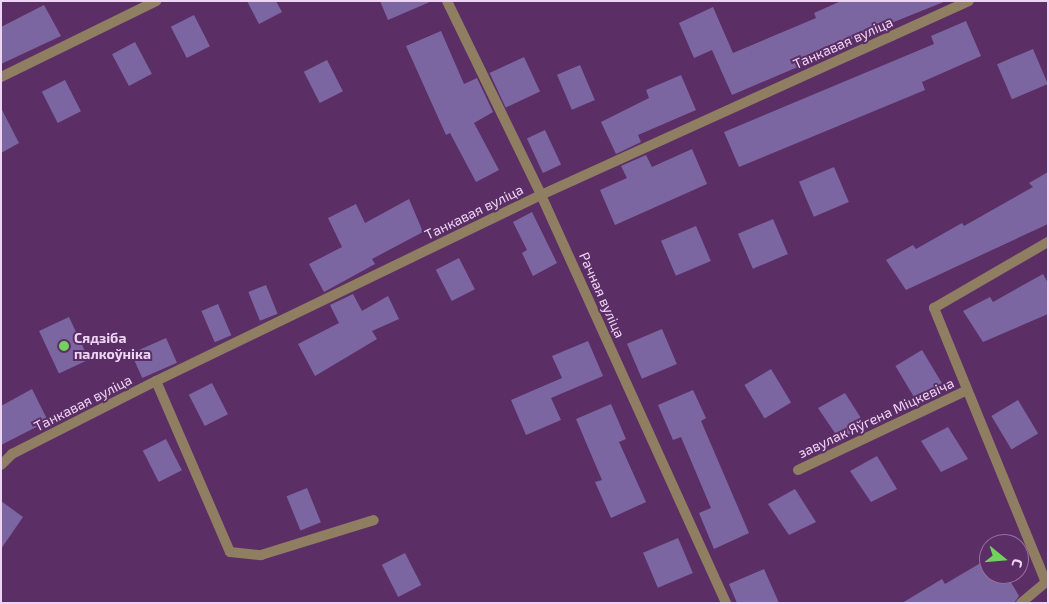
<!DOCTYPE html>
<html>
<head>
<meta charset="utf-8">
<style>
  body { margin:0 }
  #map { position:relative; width:1049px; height:604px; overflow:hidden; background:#5b2f65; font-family:"Exo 2",sans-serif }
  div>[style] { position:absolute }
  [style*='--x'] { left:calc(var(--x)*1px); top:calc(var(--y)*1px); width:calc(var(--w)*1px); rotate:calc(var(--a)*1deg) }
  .building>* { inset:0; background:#7c66a2; transform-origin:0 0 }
  .service>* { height:10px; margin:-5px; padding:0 5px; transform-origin:5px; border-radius:5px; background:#8f7e61 }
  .minor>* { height:10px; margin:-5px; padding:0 5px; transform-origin:5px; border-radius:5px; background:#8f7e61 }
  .tertiary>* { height:10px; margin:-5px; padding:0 5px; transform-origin:5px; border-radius:5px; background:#8f7e61 }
  .dots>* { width:14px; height:14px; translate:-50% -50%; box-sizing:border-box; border:2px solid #5b2f65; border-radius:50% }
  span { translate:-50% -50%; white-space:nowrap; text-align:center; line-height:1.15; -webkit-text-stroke:4px #5b2f65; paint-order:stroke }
  .street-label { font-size:14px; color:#efd5f5 }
  .poi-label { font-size:14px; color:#efd5f5; font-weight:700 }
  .left { translate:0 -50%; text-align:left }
  .frame { position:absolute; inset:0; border:2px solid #efd5f5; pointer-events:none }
  .north { position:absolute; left:979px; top:534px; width:50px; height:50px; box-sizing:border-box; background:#5b2f65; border:1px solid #96719f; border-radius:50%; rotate:107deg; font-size:14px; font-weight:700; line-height:20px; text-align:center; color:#efd5f5 }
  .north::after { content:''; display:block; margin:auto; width:18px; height:22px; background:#72d25d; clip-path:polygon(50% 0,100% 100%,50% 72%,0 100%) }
</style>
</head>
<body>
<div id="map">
  <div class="building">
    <i style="clip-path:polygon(247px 1px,276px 1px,282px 12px,259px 24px)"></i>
    <i style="clip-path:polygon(380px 1px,432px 1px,388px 20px)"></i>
    <i style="clip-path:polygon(841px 1px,946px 1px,812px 55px,814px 60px,732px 95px,712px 50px,694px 58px,679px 23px,713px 7px,733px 53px,816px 18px,814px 13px)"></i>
    <i style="clip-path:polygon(44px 5px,61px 36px,1px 64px,1px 27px)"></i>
    <i style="left:194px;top:15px;width:35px;height:26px;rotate:63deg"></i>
    <i style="clip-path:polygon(966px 21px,981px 56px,922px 82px,925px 90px,739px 167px,724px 132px,934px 44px,931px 36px)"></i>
    <i style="clip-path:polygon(441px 31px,464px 84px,477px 78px,493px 112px,474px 123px,499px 170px,476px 182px,450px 133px,446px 135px,406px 46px)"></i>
    <i style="left:135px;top:42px;width:36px;height:26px;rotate:62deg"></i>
    <i style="left:1033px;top:49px;width:38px;height:39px;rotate:67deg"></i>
    <i style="left:524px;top:57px;width:38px;height:38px;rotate:65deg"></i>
    <i style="left:327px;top:60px;width:35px;height:26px;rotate:63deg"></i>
    <i style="left:580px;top:65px;width:38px;height:25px;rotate:67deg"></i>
    <i style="clip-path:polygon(681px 75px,696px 110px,638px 135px,641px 142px,616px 154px,601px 122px,649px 98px,646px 90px)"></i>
    <i style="left:65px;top:80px;width:35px;height:26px;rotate:63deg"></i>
    <i style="clip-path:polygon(1px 108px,19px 143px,1px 153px)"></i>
    <i style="left:545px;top:130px;width:38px;height:20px;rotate:65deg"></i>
    <i style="clip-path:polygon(692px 149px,707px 184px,615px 225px,600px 190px,627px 178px,621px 166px,646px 155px,652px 167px)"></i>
    <i style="left:834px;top:167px;width:38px;height:38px;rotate:67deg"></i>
    <i style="clip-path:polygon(1048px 172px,1048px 224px,906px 290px,886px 260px,913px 245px,916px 249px,962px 223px,964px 226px,1033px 187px,1029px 183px)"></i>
    <i style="clip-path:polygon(409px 199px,423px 232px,372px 259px,375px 264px,324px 292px,309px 264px,342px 247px,328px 218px,356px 204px,365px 223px)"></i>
    <i style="clip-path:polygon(532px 212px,557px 263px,533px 276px,522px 253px,527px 250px,513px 222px)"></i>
    <i style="left:773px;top:219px;width:38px;height:38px;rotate:67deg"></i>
    <i style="left:696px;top:226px;width:38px;height:38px;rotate:67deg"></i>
    <i style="left:459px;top:258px;width:35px;height:26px;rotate:63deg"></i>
    <i style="clip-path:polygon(1043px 274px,1048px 283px,1048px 314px,983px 342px,963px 311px,990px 297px,993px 302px)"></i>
    <i style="left:266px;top:285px;width:31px;height:19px;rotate:68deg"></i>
    <i style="clip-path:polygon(353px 294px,362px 311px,388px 296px,399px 319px,372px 331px,377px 339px,315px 376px,298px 344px,339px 323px,330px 305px)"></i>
    <i style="left:218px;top:304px;width:34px;height:18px;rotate:67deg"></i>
    <i style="left:69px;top:317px;width:47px;height:33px;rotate:65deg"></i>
    <i style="left:662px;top:329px;width:38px;height:38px;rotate:67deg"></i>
    <i style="left:166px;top:338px;width:27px;height:38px;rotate:66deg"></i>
    <i style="clip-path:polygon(588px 341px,603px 376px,551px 398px,561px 420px,526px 435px,511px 400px,562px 378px,552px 356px)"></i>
    <i style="left:922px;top:350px;width:39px;height:31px;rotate:59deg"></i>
    <i style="left:771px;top:369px;width:39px;height:31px;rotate:59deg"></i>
    <i style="left:212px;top:383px;width:35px;height:26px;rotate:63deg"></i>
    <i style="clip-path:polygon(32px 389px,48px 421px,1px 445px,1px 406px)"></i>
    <i style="clip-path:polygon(693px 390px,706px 418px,701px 421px,749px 533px,714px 549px,699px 513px,711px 508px,681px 437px,673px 440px,658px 405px)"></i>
    <i style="clip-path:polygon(845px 393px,866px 426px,839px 439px,818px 408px)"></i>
    <i style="left:1018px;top:400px;width:39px;height:31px;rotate:59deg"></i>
    <i style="clip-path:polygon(611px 404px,626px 439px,619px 442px,646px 502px,611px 518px,595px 482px,602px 480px,576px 419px)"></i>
    <i style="clip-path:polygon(948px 427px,968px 459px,941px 472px,921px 441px)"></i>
    <i style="left:166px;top:439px;width:35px;height:26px;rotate:63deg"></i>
    <i style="clip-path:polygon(877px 456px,897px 489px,871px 502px,850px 471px)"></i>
    <i style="left:307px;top:488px;width:37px;height:22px;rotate:68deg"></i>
    <i style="clip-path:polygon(795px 489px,816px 522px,789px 535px,768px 504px)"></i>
    <i style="clip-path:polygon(1px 501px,23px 517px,1px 549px)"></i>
    <i style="left:678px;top:538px;width:38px;height:38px;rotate:67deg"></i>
    <i style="left:405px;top:553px;width:36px;height:26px;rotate:63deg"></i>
    <i style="clip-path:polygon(989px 558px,989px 574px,1006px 574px,1019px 596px,1014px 603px,902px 603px,942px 579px,945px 584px)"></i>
    <i style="clip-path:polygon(764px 569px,779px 603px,737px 603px,729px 584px)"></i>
  </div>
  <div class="service">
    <i style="--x:156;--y:381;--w:186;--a:66.6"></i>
    <i style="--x:230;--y:552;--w:31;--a:6"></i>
    <i style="--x:261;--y:555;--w:118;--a:-17.2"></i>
  </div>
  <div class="minor">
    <i style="--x:447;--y:1;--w:216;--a:64.1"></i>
    <i style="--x:541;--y:195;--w:448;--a:65.6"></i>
    <i style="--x:1;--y:465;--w:16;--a:-45"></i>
    <i style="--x:12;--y:454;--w:161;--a:-26.9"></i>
    <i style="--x:156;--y:381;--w:428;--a:-25.8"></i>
    <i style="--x:541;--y:195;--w:470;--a:-24.4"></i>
    <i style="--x:798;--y:470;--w:185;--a:-25.3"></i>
    <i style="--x:1045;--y:580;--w:294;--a:-112.2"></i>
    <i style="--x:934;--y:308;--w:132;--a:-30.1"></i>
    <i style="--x:1021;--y:603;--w:35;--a:-40"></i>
  </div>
  <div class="tertiary">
    <i style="--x:1;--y:77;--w:173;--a:-26.1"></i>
  </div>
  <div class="dots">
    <i style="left:64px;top:346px;background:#72d25d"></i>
  </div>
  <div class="street-label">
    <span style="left:843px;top:43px;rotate:-24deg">Танкавая вуліца</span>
    <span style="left:474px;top:212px;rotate:-26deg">Танкавая вуліца</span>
    <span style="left:602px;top:295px;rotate:66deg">Рачная вуліца</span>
    <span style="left:83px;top:403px;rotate:-27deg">Танкавая вуліца</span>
    <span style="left:876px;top:418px;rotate:-25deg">завулак Яўгена Міцкевіча</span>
  </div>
  <div class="poi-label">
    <span class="left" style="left:74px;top:346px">Сядзіба<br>палкоўніка</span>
  </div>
  <div class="frame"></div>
  <div class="north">С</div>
</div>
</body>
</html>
